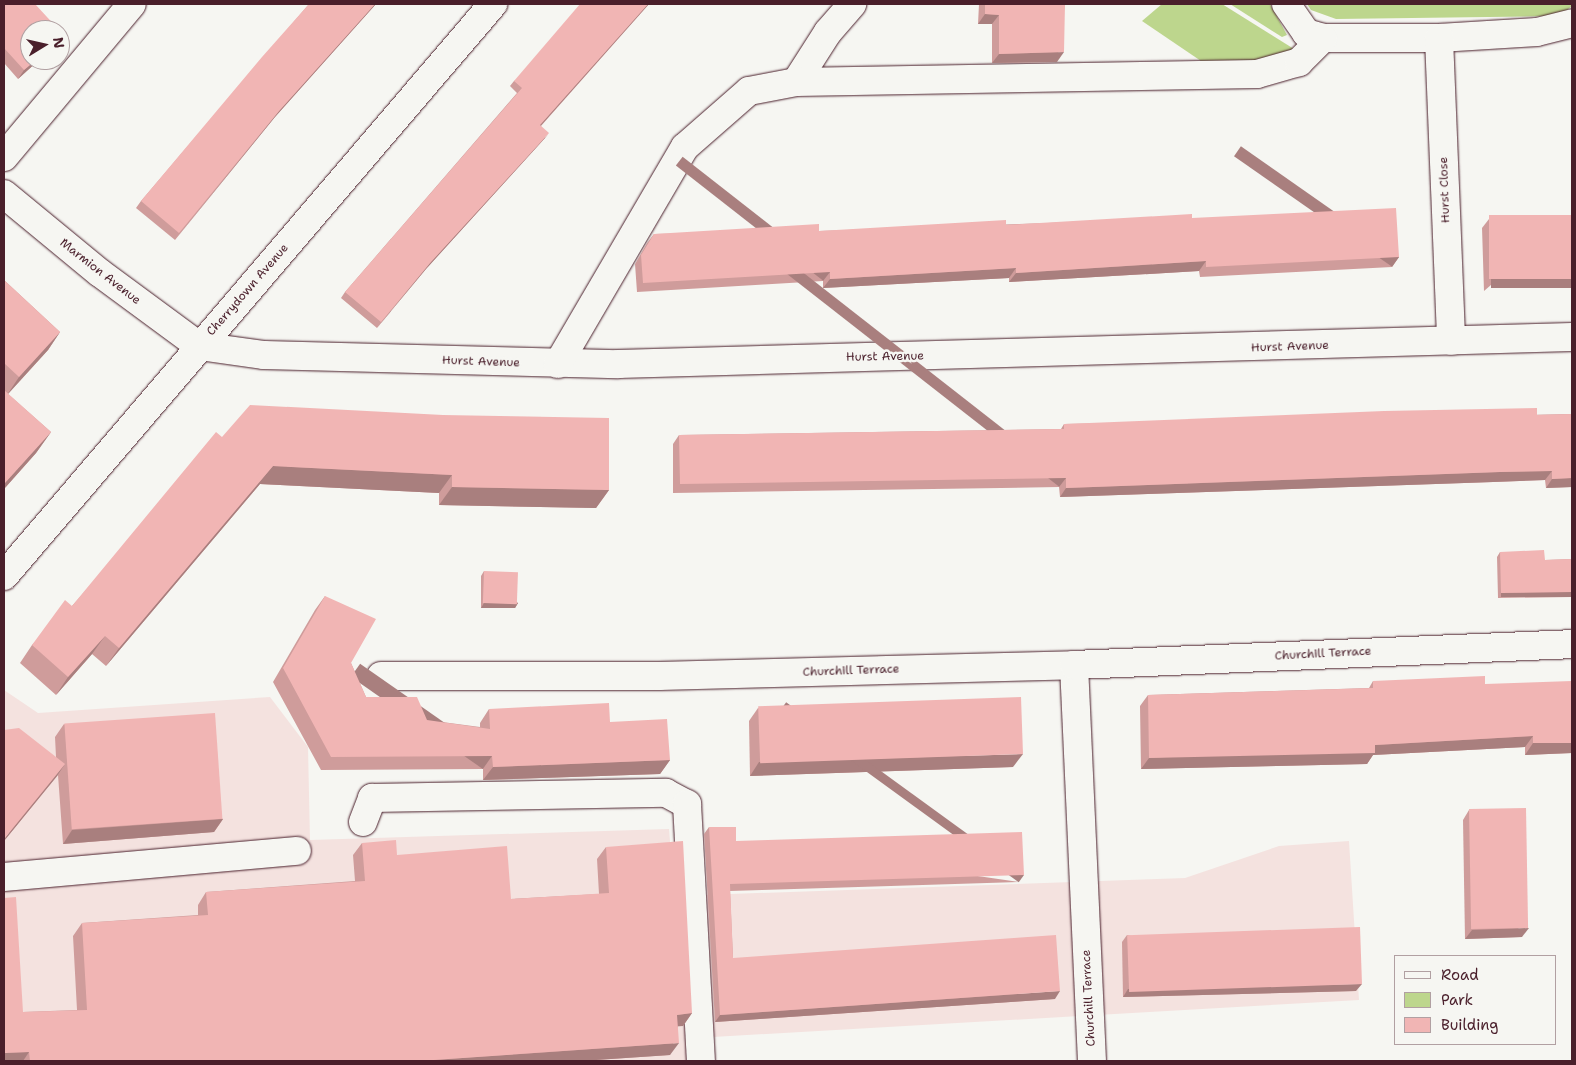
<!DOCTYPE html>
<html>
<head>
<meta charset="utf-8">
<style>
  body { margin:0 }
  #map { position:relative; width:1576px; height:1065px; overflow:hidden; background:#f6f6f2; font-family:"Shantell Sans",sans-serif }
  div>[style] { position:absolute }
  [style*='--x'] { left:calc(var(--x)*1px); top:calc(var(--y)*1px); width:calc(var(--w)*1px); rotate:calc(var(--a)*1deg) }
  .built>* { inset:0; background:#f4e2df }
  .green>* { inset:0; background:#bdd68d }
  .roads { filter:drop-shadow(0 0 1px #4a1f2b) drop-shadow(0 0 1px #4a1f2b) }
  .minor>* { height:28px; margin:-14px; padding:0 14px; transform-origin:14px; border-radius:14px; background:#f6f6f2 }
  .wall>* { inset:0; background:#cf9c9b }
  .shaded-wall>* { inset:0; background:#a97f7e; transform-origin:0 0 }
  .building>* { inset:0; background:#f1b5b4; transform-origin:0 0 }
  span { translate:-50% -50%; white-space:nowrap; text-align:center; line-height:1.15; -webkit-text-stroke:5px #f6f6f2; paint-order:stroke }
  .street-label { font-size:12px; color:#4a1f2b }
  .frame { position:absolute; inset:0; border:5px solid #4a1f2b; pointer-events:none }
  .legend { position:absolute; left:1394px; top:955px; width:162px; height:90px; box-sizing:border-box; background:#f6f6f2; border:1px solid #b1a0a2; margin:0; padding:6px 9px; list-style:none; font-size:15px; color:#4a1f2b }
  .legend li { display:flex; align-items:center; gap:10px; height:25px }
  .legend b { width:25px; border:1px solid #b1a0a2 }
  .north { position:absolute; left:20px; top:20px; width:50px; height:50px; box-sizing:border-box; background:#f6f6f2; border:1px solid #b1a0a2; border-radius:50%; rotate:81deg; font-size:14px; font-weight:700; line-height:20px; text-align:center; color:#4a1f2b }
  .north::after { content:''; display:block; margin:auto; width:18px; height:22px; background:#4a1f2b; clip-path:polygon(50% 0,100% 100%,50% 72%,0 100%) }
</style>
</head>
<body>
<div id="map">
  <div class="built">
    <i style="clip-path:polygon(4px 690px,38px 713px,270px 697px,308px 747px,310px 840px,669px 829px,688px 1061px,4px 1061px)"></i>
    <i style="clip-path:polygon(1349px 841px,1359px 1000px,713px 1037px,703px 895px,1185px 878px,1279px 846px)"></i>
  </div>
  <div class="green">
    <i style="clip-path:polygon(1162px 4px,1222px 4px,1294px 49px,1260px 62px,1201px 61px,1142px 21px)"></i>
    <i style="clip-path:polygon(1230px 4px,1270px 4px,1287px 35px,1282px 37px)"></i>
    <i style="clip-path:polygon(1307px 4px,1572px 4px,1572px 6px,1559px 16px,1336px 19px,1311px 10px)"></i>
  </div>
  <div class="roads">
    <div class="minor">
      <i style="--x:1286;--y:4;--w:35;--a:55"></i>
      <i style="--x:1306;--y:33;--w:18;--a:16"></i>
      <i style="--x:1323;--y:38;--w:116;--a:0"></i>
      <i style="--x:1439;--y:38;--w:98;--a:-3.5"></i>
      <i style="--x:1537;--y:32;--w:36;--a:-14"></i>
      <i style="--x:1439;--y:38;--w:303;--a:87.7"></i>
      <i style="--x:796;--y:82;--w:59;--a:-57.4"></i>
      <i style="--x:828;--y:32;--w:37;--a:-49"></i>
      <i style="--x:4;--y:157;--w:199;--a:-50.1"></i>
      <i style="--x:4;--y:194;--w:124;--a:39.5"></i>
      <i style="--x:100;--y:273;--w:123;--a:36.4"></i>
      <i style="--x:199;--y:346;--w:66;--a:7.9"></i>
      <i style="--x:264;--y:355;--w:354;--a:1.5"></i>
      <i style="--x:618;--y:364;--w:954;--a:-1.62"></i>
      <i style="--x:558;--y:364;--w:251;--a:-59.7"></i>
      <i style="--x:685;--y:147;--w:85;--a:-41.2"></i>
      <i style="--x:749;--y:91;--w:48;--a:-10.8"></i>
      <i style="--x:796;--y:82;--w:461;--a:-1"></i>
      <i style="--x:1257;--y:74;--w:44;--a:-15.9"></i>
      <i style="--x:1299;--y:62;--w:34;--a:-45"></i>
      <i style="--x:4;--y:576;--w:753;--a:-49.47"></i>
      <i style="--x:1074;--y:665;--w:396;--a:87.4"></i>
      <i style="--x:381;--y:676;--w:278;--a:0"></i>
      <i style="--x:659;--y:676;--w:415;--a:-1.5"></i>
      <i style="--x:1074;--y:665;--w:498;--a:-2.4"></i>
      <i style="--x:363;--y:822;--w:26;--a:-69"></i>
      <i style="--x:372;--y:798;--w:294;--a:-1"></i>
      <i style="--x:666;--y:793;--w:24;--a:28"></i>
      <i style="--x:687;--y:804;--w:257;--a:86.9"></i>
      <i style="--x:4;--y:877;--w:294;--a:-5.1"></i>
    </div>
  </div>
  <div class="wall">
    <i style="clip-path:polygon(4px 4px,30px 60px,39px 60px,18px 79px,4px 63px)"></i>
    <i style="clip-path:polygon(309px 4px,376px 4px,275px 117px,175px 240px,136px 208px,141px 201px)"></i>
    <i style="clip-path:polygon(649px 4px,541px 126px,545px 138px,426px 269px,377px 328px,341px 298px,345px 292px,517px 93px,510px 86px,514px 81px)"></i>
    <i style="clip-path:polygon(979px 4px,1065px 4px,1057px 62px,992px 63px,992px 24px,978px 24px)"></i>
    <i style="clip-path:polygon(1572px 215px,1484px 291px,1482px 228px,1489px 219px)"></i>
    <i style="clip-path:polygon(1192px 218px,1399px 257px,1392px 267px,1200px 277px,1199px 271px,1009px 282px,1009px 278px,823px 288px,823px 281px,637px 292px,635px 264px,647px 243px,654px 234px,819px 231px)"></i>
    <i style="clip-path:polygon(4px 280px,60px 332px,48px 350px,8px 394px,51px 432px,36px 453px,4px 489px)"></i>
    <i style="clip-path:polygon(1572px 414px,1572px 487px,1546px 488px,1545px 480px,1493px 482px,1060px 497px,1059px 487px,673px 493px,673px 444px,679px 435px,1061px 429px,1064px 424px)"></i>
    <i style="clip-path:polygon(222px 437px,609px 490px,596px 508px,439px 505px,439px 493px,260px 484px,106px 666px,92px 654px,56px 695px,20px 663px,32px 645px,72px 606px)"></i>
    <i style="clip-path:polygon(1500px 552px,1545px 560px,1572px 559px,1572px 597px,1498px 598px,1497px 557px)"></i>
    <i style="clip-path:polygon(484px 571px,518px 603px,515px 608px,481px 608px,481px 576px)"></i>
    <i style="clip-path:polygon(325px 596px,351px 663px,366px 697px,427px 720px,480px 727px,480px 723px,489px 709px,610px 722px,670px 760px,660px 774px,483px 780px,483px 769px,321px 770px,273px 682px,315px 610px)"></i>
    <i style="clip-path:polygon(1373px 681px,1485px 684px,1572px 753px,1525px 755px,1525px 747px,1373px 755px,1367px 764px,1141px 769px,1140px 706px,1148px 695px,1369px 688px)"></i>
    <i style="clip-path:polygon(758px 708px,1013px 767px,750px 776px,749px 721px)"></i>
    <i style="clip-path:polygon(64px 724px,223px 819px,214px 832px,63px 844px,58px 775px,4px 841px,56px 757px,55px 737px)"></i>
    <i style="clip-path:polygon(1469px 810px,1522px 937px,1465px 939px,1463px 820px)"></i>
    <i style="clip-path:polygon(709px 827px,736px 841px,1019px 882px,730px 891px,733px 958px,1055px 999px,715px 1022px,704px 834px)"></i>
    <i style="clip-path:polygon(362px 843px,397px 855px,511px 899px,599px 894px,597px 859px,606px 847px,692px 1013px,683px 1026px,678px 1026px,670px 1055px,581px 1061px,4px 1061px,23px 1012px,77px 1010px,73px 936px,82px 923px,198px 915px,198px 905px,206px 892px,355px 881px,353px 855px)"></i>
    <i style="clip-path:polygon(1127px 935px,1356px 991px,1123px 997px,1122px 942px)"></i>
  </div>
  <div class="shaded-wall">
    <i style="clip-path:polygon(375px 4px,376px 4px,275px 117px,175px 240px,279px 111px)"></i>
    <i style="clip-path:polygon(648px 4px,649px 4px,536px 131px,540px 125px)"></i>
    <i style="clip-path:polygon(985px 14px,999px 15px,992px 24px,978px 24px)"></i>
    <i style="clip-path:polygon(1064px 52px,1057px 62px,992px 63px,999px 54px)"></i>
    <i style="clip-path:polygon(36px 60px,39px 60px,18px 79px,24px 70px)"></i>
    <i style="clip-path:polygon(549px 133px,545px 138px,426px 269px,377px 328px,430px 263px)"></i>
    <i style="left:1399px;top:257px;width:12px;height:193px;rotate:125deg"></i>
    <i style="clip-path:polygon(1206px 261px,1199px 271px,1009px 282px,1016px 273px)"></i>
    <i style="clip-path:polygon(1016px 268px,1009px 278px,823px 288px,830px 279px)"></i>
    <i style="left:830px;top:272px;width:11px;height:187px;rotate:128deg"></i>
    <i style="left:1572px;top:279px;width:9px;height:81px;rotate:90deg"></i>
    <i style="clip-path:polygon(60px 332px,48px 350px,7px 395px,19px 377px)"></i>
    <i style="clip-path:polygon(51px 432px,36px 453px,4px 489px,4px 484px)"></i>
    <i style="clip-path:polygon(273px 466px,452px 475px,439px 493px,260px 484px,106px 666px,119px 648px)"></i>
    <i style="clip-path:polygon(1552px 471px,1545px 480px,1493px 482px,1060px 497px,1066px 488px,1500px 472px)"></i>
    <i style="left:1066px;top:478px;width:11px;height:386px;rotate:128deg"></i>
    <i style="clip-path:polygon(1572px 478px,1572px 487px,1546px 488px,1552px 479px)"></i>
    <i style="clip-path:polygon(452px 487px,609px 490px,596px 508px,439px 505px)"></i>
    <i style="left:1572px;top:592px;width:5px;height:71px;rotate:90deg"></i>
    <i style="clip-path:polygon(484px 603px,518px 603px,515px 608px,481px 608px)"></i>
    <i style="clip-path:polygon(105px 636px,92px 654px,56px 695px,68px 677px)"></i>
    <i style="clip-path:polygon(1533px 736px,1525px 747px,1373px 755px,1367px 764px,1141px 769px,1149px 758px)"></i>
    <i style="clip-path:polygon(1533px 743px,1572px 743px,1572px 753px,1525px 755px)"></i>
    <i style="clip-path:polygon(1023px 754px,1013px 767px,750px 776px,759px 762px)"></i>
    <i style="left:492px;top:756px;width:16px;height:161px;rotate:125deg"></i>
    <i style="clip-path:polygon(670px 760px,660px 774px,483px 780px,493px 767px)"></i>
    <i style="clip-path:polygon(65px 764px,57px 776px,4px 841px,4px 839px)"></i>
    <i style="clip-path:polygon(223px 819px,214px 832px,63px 844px,72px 830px)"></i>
    <i style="left:1024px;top:875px;width:9px;height:294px;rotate:126deg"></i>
    <i style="clip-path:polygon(1529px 928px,1522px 937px,1465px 939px,1472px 930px)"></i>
    <i style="clip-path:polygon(1362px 984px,1356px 991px,1123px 997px,1128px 989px)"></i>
    <i style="clip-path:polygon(1060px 991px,1055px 999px,715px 1022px,720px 1015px)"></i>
    <i style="clip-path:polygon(692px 1013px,683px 1026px,668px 1027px,677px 1015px)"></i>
    <i style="clip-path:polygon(679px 1043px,670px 1055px,581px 1061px,419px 1061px)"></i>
    <i style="clip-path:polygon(29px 1052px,23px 1061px,4px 1061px,4px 1053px)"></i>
  </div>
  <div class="building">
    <i style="clip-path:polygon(4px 4px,35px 4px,59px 30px,30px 30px,30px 60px,36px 60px,24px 70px,4px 48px)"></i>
    <i style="clip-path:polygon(309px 4px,375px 4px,279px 111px,179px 233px,141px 201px,262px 57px)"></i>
    <i style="clip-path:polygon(580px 4px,648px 4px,540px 125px,549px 133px,430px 263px,381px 322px,345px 292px,522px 88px,514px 81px)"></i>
    <i style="clip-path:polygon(985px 4px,1065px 4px,1064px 52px,999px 54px,999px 15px,985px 14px)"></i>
    <i style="clip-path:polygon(60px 31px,63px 35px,60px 37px)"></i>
    <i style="clip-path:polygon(1396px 208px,1399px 257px,1206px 267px,1206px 261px,1016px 273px,1016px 268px,830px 279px,830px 272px,643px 283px,641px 255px,654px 234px,819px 224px,819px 231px,1006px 220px,1006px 225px,1192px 214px,1192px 218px)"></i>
    <i style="left:1572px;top:215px;width:64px;height:83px;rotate:90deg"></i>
    <i style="clip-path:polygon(4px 280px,60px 332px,19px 377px,4px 363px)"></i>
    <i style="clip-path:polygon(4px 390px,51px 432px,4px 484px)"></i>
    <i style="clip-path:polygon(250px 405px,443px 415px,609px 418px,609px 490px,452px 487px,452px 475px,273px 466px,119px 648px,105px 636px,68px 677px,32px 645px,65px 600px,72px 606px,216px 432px,222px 437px)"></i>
    <i style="clip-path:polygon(1537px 408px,1537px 415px,1572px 414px,1572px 478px,1552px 479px,1552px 471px,1500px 472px,1066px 488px,1066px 478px,680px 484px,679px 435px,1064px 429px,1064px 424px,1384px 411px)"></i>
    <i style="clip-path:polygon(1544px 550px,1545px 560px,1572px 559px,1572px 592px,1501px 593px,1500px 552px)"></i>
    <i style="left:484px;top:571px;width:34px;height:32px;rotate:2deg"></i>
    <i style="clip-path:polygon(325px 596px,376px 619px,351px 663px,366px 697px,417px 697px,427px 720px,490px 729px,489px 709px,609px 703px,610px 722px,667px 719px,670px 760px,493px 767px,492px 756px,331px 757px,283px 668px)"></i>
    <i style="clip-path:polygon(1485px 676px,1485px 684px,1572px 681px,1572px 743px,1533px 743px,1533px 736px,1375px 745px,1375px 753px,1149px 758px,1148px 695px,1373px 688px,1373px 681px)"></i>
    <i style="left:1021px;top:697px;width:57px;height:263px;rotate:88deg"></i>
    <i style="left:215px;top:713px;width:106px;height:151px;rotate:86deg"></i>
    <i style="clip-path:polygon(19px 728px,65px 764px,4px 839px,4px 730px)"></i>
    <i style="left:1526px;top:808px;width:120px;height:57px;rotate:89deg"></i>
    <i style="clip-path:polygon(709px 827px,736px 827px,736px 841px,1022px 832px,1024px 875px,730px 884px,733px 958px,1056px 935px,1060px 991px,720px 1015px)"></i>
    <i style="clip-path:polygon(396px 840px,397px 855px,507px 846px,511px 899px,609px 893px,606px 847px,683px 841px,692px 1013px,677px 1015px,679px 1043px,419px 1061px,30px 1061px,29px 1052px,4px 1053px,4px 898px,16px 897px,23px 1012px,87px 1010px,82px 923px,208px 915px,206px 892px,365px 881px,362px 843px)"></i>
    <i style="left:1360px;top:927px;width:57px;height:233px;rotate:88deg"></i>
  </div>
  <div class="street-label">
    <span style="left:1445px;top:190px;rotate:-92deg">Hurst Close</span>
    <span style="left:100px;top:272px;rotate:38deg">Marmion Avenue</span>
    <span style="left:248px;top:290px;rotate:-49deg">Cherrydown Avenue</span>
    <span style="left:1290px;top:347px;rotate:-2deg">Hurst Avenue</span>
    <span style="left:885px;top:357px;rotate:-1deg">Hurst Avenue</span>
    <span style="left:481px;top:362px;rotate:2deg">Hurst Avenue</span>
    <span style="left:1323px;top:654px;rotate:-3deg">Churchill Terrace</span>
    <span style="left:851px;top:671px;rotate:-2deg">Churchill Terrace</span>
    <span style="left:1089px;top:998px;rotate:-93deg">Churchill Terrace</span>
  </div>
  <div class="frame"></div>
  <ul class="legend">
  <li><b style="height:6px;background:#f6f6f2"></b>Road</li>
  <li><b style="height:14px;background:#bdd68d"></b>Park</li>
  <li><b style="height:14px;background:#f1b5b4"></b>Building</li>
  </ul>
  <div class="north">N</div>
</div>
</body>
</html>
